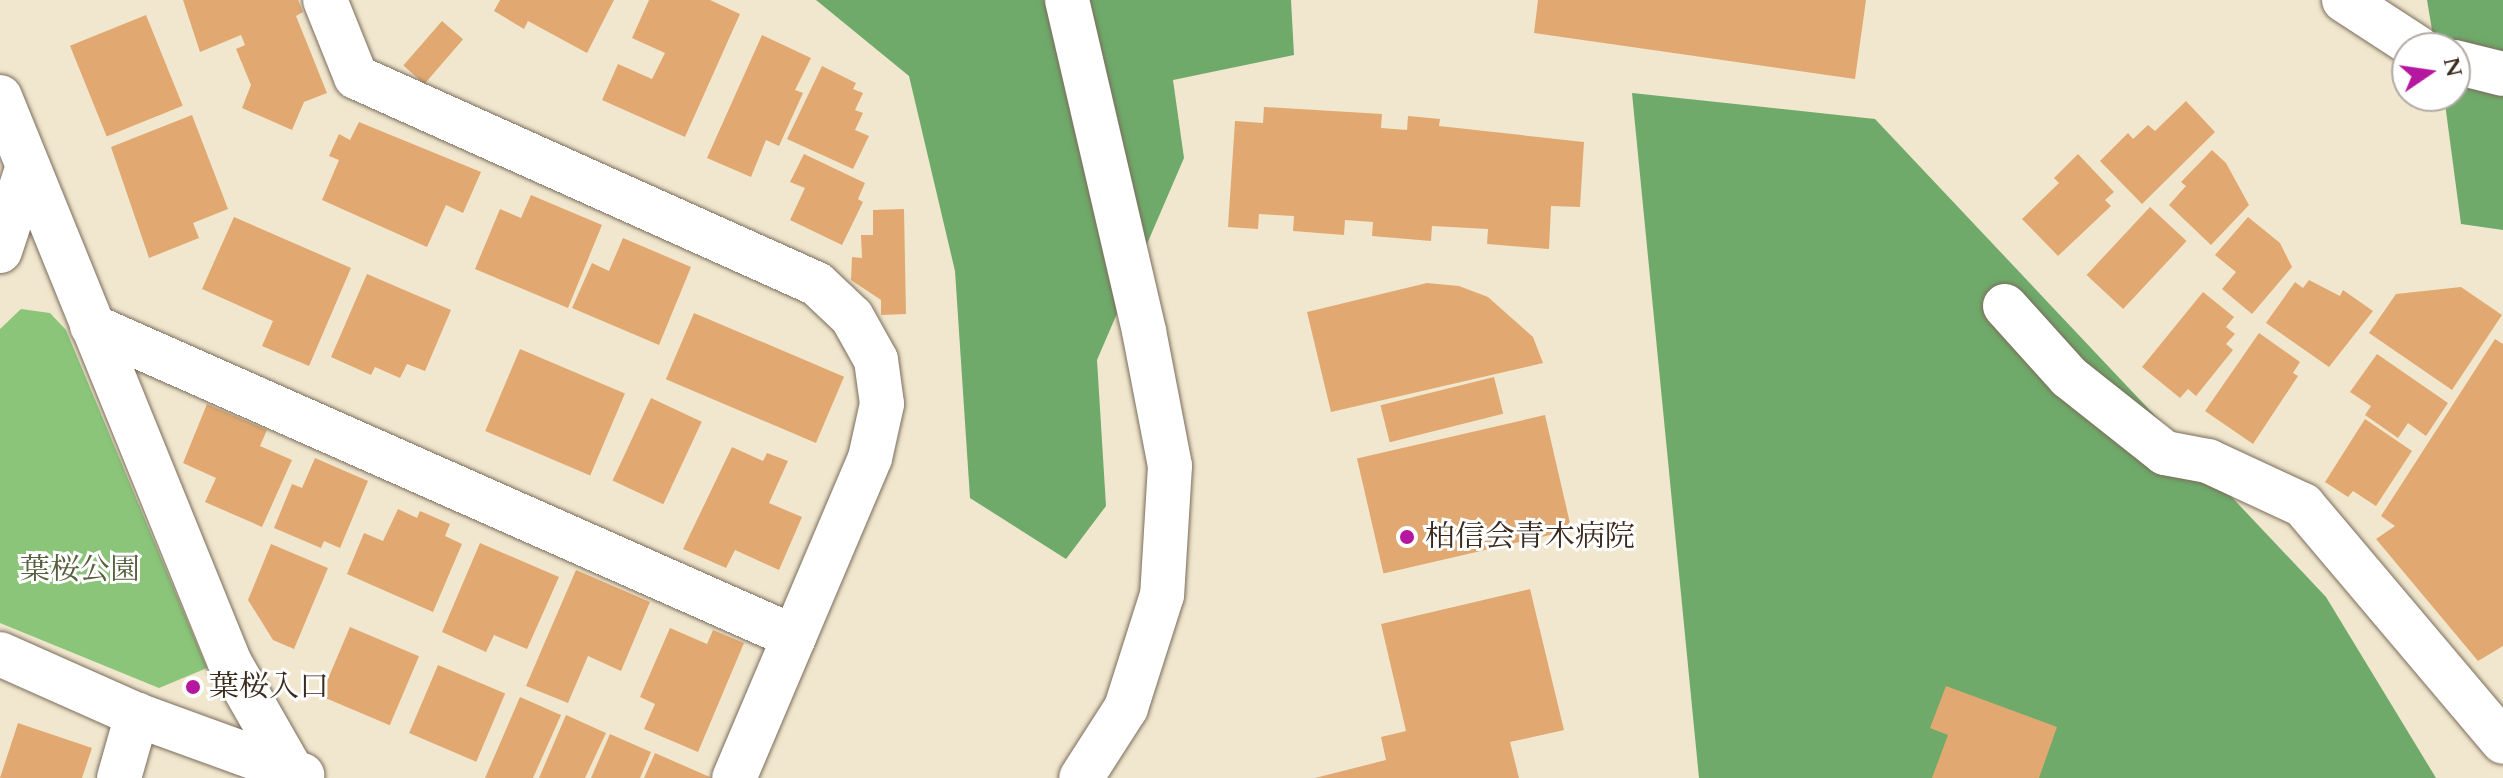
<!DOCTYPE html>
<html>
<head>
<meta charset="utf-8">
<style>
  body { margin:0 }
  #map { position:relative; width:2503px; height:778px; overflow:hidden; background:#f1e7ce; font-family:Cardo,"Noto Serif JP",serif }
  div>[style] { position:absolute }
  [style*='--x'] { left:calc(var(--x)*1px); top:calc(var(--y)*1px); width:calc(var(--w)*1px); rotate:calc(var(--a)*1deg) }
  .green>* { inset:0; background:#8ac57a }
  .forest>* { inset:0; background:#6faa6a }
  .building>* { inset:0; background:#e1a971; transform-origin:0 0 }
  .roads { filter:drop-shadow(0 0 2px #7b6c5c) drop-shadow(0 0 2px #7b6c5c) }
  .minor>* { height:44px; margin:-22px; padding:0 22px; transform-origin:22px; border-radius:22px; background:#fff }
  .dots>* { width:22px; height:22px; translate:-50% -50%; box-sizing:border-box; border:4px solid #fff; border-radius:50% }
  span { translate:-50% -50%; white-space:nowrap; text-align:center; line-height:1.15; -webkit-text-stroke:6px #fff; paint-order:stroke }
  .poi-label { font-size:30px; color:#3b2a1e }
  .left { translate:0 -50%; text-align:left }
  .park-label { font-size:30px; color:#57603e }
  .north { position:absolute; left:2391px; top:32px; width:80px; height:80px; box-sizing:border-box; background:#fff; border:2px solid #b1aaa5; border-radius:50%; rotate:77deg; font-size:22px; font-weight:700; line-height:32px; text-align:center; color:#3b2a1e }
  .north::after { content:''; display:block; margin:auto; width:28px; height:36px; background:#b5179e; clip-path:polygon(50% 0,100% 100%,50% 72%,0 100%) }
</style>
</head>
<body>
<div id="map">
  <div class="green">
    <i style="clip-path:polygon(21px 309px,50px 313px,66px 330px,207px 668px,159px 688px,0 623px,0 329px)"></i>
  </div>
  <div class="forest">
    <i style="clip-path:polygon(816px 0,1291px 0,1294px 55px,1173px 80px,1184px 158px,1097px 360px,1106px 506px,1066px 559px,970px 498px,955px 271px,909px 76px)"></i>
    <i style="clip-path:polygon(2427px 0,2503px 0,2503px 230px,2461px 224px,2444px 96px,2455px 96px,2455px 48px,2435px 48px)"></i>
    <i style="clip-path:polygon(1632px 93px,1875px 119px,2326px 597px,2436px 778px,1699px 778px)"></i>
  </div>
  <div class="building">
    <i style="clip-path:polygon(183px 0,298px 0,303px 12px,296px 16px,327px 93px,304px 102px,292px 130px,242px 108px,251px 85px,236px 49px,245px 45px,241px 35px,200px 52px)"></i>
    <i style="clip-path:polygon(500px 0,614px 0,587px 53px,528px 21px,524px 29px,494px 11px)"></i>
    <i style="clip-path:polygon(649px 0,710px 0,740px 14px,685px 137px,602px 100px,618px 64px,652px 79px,665px 53px,632px 38px)"></i>
    <i style="clip-path:polygon(1538px 0,1866px 0,1855px 79px,1534px 33px)"></i>
    <i style="left:146px;top:15px;width:98px;height:82px;rotate:68deg"></i>
    <i style="left:442px;top:21px;width:28px;height:59px;rotate:41deg"></i>
    <i style="clip-path:polygon(762px 35px,811px 58px,795px 90px,803px 93px,779px 146px,766px 140px,751px 177px,707px 158px)"></i>
    <i style="clip-path:polygon(822px 66px,856px 83px,853px 89px,863px 93px,855px 110px,863px 113px,855px 130px,869px 136px,853px 169px,787px 139px)"></i>
    <i style="clip-path:polygon(2186px 101px,2215px 132px,2142px 204px,2100px 161px,2128px 133px,2133px 139px,2148px 125px,2155px 131px)"></i>
    <i style="clip-path:polygon(1264px 107px,1382px 114px,1381px 128px,1407px 130px,1408px 116px,1440px 119px,1439px 126px,1584px 142px,1580px 207px,1551px 206px,1549px 249px,1487px 244px,1488px 229px,1432px 226px,1431px 241px,1372px 236px,1373px 222px,1345px 220px,1344px 235px,1293px 231px,1294px 216px,1259px 214px,1258px 229px,1228px 227px,1235px 121px,1263px 123px)"></i>
    <i style="clip-path:polygon(192px 115px,228px 209px,193px 223px,199px 238px,149px 258px,111px 147px)"></i>
    <i style="clip-path:polygon(359px 122px,481px 172px,463px 213px,446px 205px,427px 247px,322px 200px,339px 160px,329px 156px,339px 134px,350px 140px)"></i>
    <i style="clip-path:polygon(2212px 150px,2226px 163px,2249px 205px,2211px 245px,2169px 205px,2186px 186px,2181px 182px)"></i>
    <i style="clip-path:polygon(804px 154px,865px 183px,858px 199px,863px 202px,842px 245px,790px 220px,805px 188px,790px 182px)"></i>
    <i style="clip-path:polygon(2078px 154px,2114px 192px,2105px 200px,2111px 206px,2058px 256px,2022px 219px,2059px 183px,2054px 178px)"></i>
    <i style="clip-path:polygon(531px 195px,602px 225px,568px 308px,475px 269px,500px 209px,521px 218px)"></i>
    <i style="left:2150px;top:207px;width:50px;height:93px;rotate:43deg"></i>
    <i style="clip-path:polygon(904px 209px,906px 314px,881px 315px,881px 300px,851px 280px,852px 257px,862px 258px,861px 235px,873px 235px,873px 210px)"></i>
    <i style="clip-path:polygon(234px 217px,351px 268px,309px 366px,262px 346px,273px 321px,202px 289px)"></i>
    <i style="clip-path:polygon(2248px 217px,2280px 243px,2292px 267px,2252px 314px,2222px 289px,2236px 272px,2215px 255px)"></i>
    <i style="clip-path:polygon(623px 238px,691px 267px,659px 345px,572px 308px,592px 263px,609px 271px)"></i>
    <i style="clip-path:polygon(367px 274px,451px 310px,425px 371px,407px 364px,400px 378px,375px 367px,371px 375px,331px 357px)"></i>
    <i style="clip-path:polygon(2309px 280px,2340px 296px,2343px 290px,2373px 311px,2329px 367px,2266px 323px,2295px 282px,2303px 288px)"></i>
    <i style="clip-path:polygon(1427px 283px,1459px 286px,1488px 297px,1533px 337px,1543px 363px,1331px 412px,1307px 312px)"></i>
    <i style="clip-path:polygon(2461px 287px,2502px 315px,2452px 390px,2369px 333px,2396px 294px)"></i>
    <i style="clip-path:polygon(2203px 292px,2234px 317px,2226px 327px,2235px 334px,2226px 344px,2233px 350px,2196px 396px,2188px 389px,2180px 398px,2142px 367px)"></i>
    <i style="left:694px;top:313px;width:163px;height:72px;rotate:23deg"></i>
    <i style="clip-path:polygon(2259px 333px,2300px 362px,2293px 373px,2298px 376px,2253px 444px,2205px 411px)"></i>
    <i style="clip-path:polygon(2495px 339px,2503px 344px,2503px 646px,2478px 661px,2376px 539px,2395px 526px,2381px 516px)"></i>
    <i style="left:520px;top:349px;width:114px;height:89px;rotate:23deg"></i>
    <i style="clip-path:polygon(2377px 354px,2448px 403px,2426px 436px,2408px 423px,2398px 438px,2365px 415px,2371px 406px,2350px 392px)"></i>
    <i style="left:1494px;top:377px;width:38px;height:117px;rotate:76deg"></i>
    <i style="left:651px;top:398px;width:56px;height:91px;rotate:25deg"></i>
    <i style="clip-path:polygon(207px 404px,267px 430px,260px 446px,292px 460px,262px 527px,205px 502px,216px 478px,183px 463px)"></i>
    <i style="left:1545px;top:415px;width:118px;height:193px;rotate:77deg"></i>
    <i style="clip-path:polygon(2365px 419px,2412px 451px,2376px 506px,2353px 491px,2348px 497px,2325px 482px)"></i>
    <i style="clip-path:polygon(732px 447px,763px 461px,767px 453px,788px 461px,769px 503px,802px 517px,779px 570px,735px 550px,726px 568px,683px 549px)"></i>
    <i style="clip-path:polygon(315px 458px,368px 481px,340px 548px,324px 541px,321px 548px,274px 528px,292px 484px,302px 488px)"></i>
    <i style="clip-path:polygon(398px 509px,417px 518px,420px 511px,450px 524px,445px 536px,462px 544px,433px 612px,347px 574px,364px 533px,383px 541px)"></i>
    <i style="clip-path:polygon(480px 543px,559px 577px,527px 649px,494px 635px,486px 652px,442px 632px)"></i>
    <i style="clip-path:polygon(271px 544px,328px 568px,294px 649px,273px 640px,248px 600px)"></i>
    <i style="clip-path:polygon(576px 570px,650px 602px,621px 671px,588px 656px,568px 703px,526px 686px)"></i>
    <i style="clip-path:polygon(1530px 589px,1564px 730px,1510px 742px,1519px 778px,1315px 778px,1386px 760px,1381px 737px,1406px 731px,1381px 624px)"></i>
    <i style="left:350px;top:627px;width:75px;height:75px;rotate:23deg"></i>
    <i style="clip-path:polygon(670px 628px,707px 644px,713px 630px,744px 643px,698px 752px,644px 729px,655px 704px,640px 697px)"></i>
    <i style="left:438px;top:665px;width:73px;height:74px;rotate:23deg"></i>
    <i style="clip-path:polygon(1946px 686px,2057px 727px,2039px 778px,1932px 778px,1948px 735px,1930px 728px)"></i>
    <i style="clip-path:polygon(520px 697px,561px 715px,533px 778px,485px 778px)"></i>
    <i style="clip-path:polygon(566px 715px,606px 733px,585px 778px,539px 778px)"></i>
    <i style="clip-path:polygon(18px 723px,92px 748px,82px 778px,0 778px)"></i>
    <i style="clip-path:polygon(610px 734px,651px 752px,640px 778px,591px 778px)"></i>
    <i style="clip-path:polygon(655px 753px,712px 778px,644px 778px)"></i>
  </div>
  <div class="roads">
    <div class="minor">
      <i style="--x:325;--y:0;--w:83;--a:68.1"></i>
      <i style="--x:356;--y:77;--w:505;--a:24.18"></i>
      <i style="--x:817;--y:284;--w:48;--a:43.3"></i>
      <i style="--x:852;--y:317;--w:49;--a:60.8"></i>
      <i style="--x:876;--y:360;--w:44;--a:82.2"></i>
      <i style="--x:882;--y:404;--w:55;--a:102.5"></i>
      <i style="--x:870;--y:458;--w:348;--a:113"></i>
      <i style="--x:1067;--y:0;--w:340;--a:76.9"></i>
      <i style="--x:1144;--y:331;--w:137;--a:79.1"></i>
      <i style="--x:1170;--y:466;--w:129;--a:93.5"></i>
      <i style="--x:1162;--y:595;--w:119;--a:107.7"></i>
      <i style="--x:1126;--y:708;--w:83;--a:122.7"></i>
      <i style="--x:2344;--y:0;--w:88;--a:33"></i>
      <i style="--x:2455;--y:62;--w:49;--a:14"></i>
      <i style="--x:0;--y:97;--w:611;--a:67.89"></i>
      <i style="--x:230;--y:663;--w:123;--a:60.3"></i>
      <i style="--x:0;--y:251;--w:86;--a:-71.8"></i>
      <i style="--x:2005;--y:306;--w:96;--a:48"></i>
      <i style="--x:2069;--y:377;--w:122;--a:38.4"></i>
      <i style="--x:2165;--y:453;--w:44;--a:10.5"></i>
      <i style="--x:2208;--y:461;--w:105;--a:24.9"></i>
      <i style="--x:2303;--y:505;--w:310;--a:49.8"></i>
      <i style="--x:92;--y:326;--w:768;--a:23.89"></i>
      <i style="--x:0;--y:654;--w:150;--a:24"></i>
      <i style="--x:137;--y:715;--w:176;--a:20"></i>
      <i style="--x:119;--y:778;--w:66;--a:-74.1"></i>
    </div>
  </div>
  <div class="dots">
    <i style="left:1407px;top:537px;background:#b5179e"></i>
    <i style="left:193px;top:687px;background:#b5179e"></i>
  </div>
  <div class="poi-label">
    <span class="left" style="left:1425px;top:537px">柏信会青木病院</span>
    <span class="left" style="left:209px;top:687px">葉桜入口</span>
  </div>
  <div class="park-label">
    <span style="left:80px;top:570px">葉桜公園</span>
  </div>
  <div class="north">N</div>
</div>
</body>
</html>
